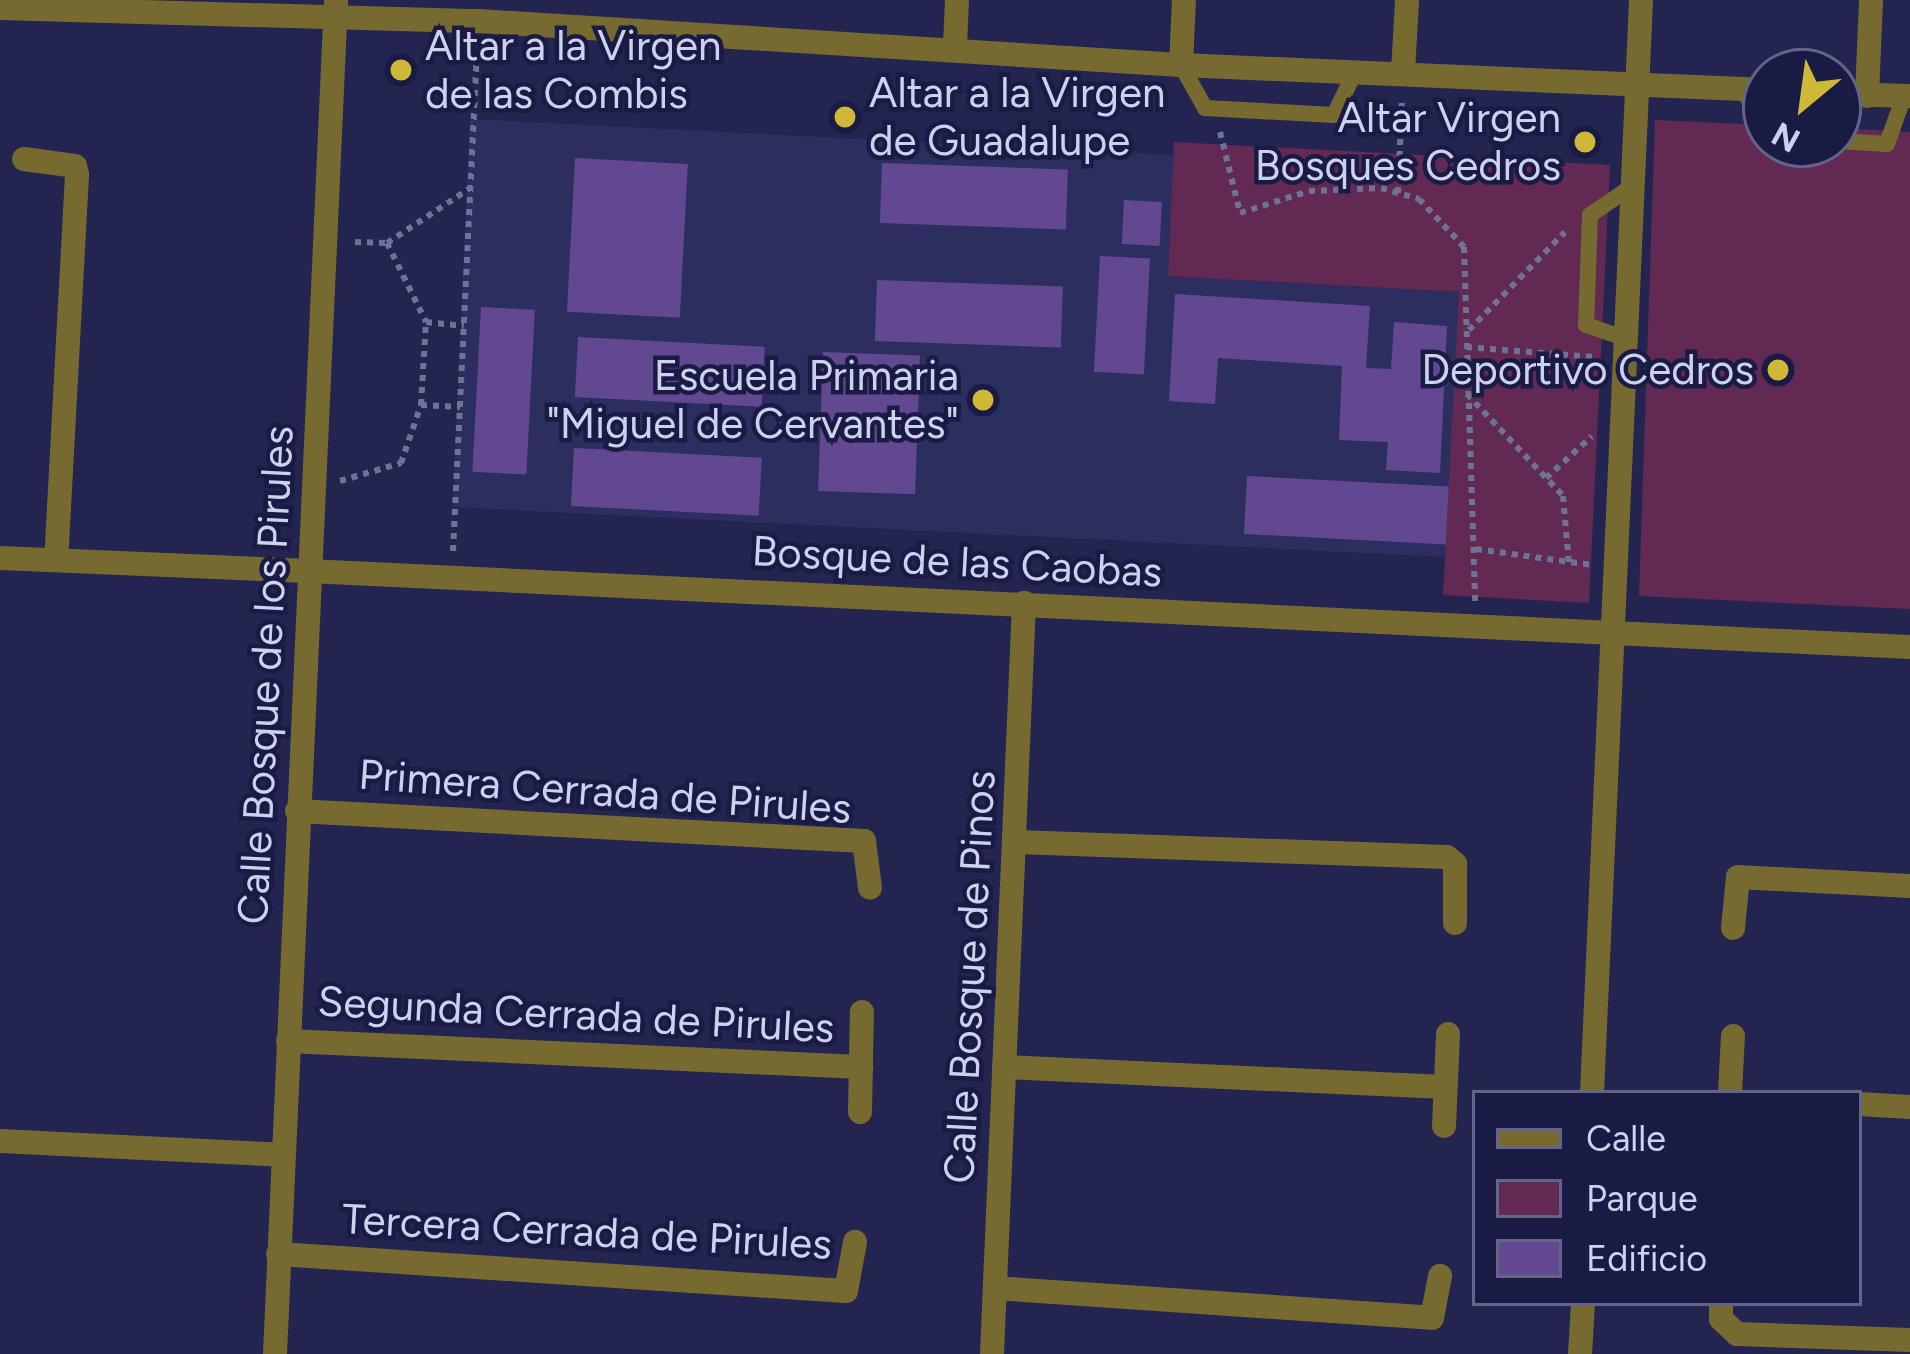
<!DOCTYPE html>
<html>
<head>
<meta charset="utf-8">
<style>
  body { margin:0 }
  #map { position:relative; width:1910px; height:1354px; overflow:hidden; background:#232550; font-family:Figtree,sans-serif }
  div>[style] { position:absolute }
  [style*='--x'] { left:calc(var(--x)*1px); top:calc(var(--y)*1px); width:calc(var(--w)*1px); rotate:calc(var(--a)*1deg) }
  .built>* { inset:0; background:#2c2e5f }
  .green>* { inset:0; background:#622a53 }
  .building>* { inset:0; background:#624891; transform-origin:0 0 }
  .path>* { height:6px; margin-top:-3px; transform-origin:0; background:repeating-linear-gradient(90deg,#6f7196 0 6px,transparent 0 12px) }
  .service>* { height:16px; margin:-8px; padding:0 8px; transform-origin:8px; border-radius:8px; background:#766a30 }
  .minor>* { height:24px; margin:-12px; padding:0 12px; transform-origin:12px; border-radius:12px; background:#766a30 }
  .tertiary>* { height:24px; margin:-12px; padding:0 12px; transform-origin:12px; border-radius:12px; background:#766a30 }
  .dots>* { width:33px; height:33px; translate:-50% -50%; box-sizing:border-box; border:6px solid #1a1b44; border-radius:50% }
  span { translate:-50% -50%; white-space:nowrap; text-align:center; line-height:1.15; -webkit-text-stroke:9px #1a1b44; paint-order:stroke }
  .poi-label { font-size:42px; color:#cdd1ed }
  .left { translate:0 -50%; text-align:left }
  .right { translate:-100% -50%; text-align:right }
  .street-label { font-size:42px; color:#cdd1ed }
  .legend { position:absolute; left:1472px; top:1090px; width:390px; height:216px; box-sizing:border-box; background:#1a1b44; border:3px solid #626488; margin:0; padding:15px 21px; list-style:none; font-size:36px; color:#cdd1ed }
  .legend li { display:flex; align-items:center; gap:24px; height:60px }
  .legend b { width:60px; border:3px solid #626488 }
  .north { position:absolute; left:1742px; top:48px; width:120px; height:120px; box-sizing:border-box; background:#1a1b44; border:3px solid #626488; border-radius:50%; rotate:209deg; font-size:33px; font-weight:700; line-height:48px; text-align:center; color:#cdd1ed }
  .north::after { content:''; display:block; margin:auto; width:42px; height:54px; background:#cfb837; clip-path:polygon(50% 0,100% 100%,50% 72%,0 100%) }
</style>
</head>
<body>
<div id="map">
  <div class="built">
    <i style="clip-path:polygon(470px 119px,1174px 155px,1168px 276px,1459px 292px,1446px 557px,453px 507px)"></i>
  </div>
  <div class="green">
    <i style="clip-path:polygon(1655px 120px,1766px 125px,1766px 144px,1838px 144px,1838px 128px,1910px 132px,1910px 609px,1639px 596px)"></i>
    <i style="clip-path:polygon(1174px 142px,1610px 165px,1589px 603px,1443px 595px,1459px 292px,1168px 276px)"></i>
  </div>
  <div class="building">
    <i style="left:575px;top:158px;width:113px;height:154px;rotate:3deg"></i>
    <i style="left:882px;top:163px;width:186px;height:60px;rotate:2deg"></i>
    <i style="left:1124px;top:200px;width:38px;height:44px;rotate:3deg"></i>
    <i style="left:1100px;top:256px;width:50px;height:116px;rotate:3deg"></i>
    <i style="left:877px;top:280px;width:186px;height:61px;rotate:2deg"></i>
    <i style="clip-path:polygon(1175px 294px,1370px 306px,1366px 368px,1391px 369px,1394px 322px,1447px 326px,1440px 473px,1386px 470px,1388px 442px,1339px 440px,1342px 366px,1218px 358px,1215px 404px,1169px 401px)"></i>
    <i style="left:481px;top:307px;width:54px;height:165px;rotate:3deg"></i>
    <i style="left:578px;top:337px;width:187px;height:60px;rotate:3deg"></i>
    <i style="left:823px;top:352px;width:97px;height:139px;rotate:2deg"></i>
    <i style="left:574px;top:448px;width:188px;height:58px;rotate:3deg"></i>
    <i style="left:1247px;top:476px;width:202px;height:58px;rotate:3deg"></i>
  </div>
  <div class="path">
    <i style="--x:1220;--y:132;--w:83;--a:76.1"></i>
    <i style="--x:1240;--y:213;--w:72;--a:-17.7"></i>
    <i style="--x:1309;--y:191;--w:72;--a:-2.4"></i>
    <i style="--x:1381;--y:188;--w:40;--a:16"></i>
    <i style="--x:1419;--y:199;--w:66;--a:46.8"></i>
    <i style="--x:1464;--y:247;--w:354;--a:88.2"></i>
    <i style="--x:1398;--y:193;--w:94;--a:-87.6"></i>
    <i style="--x:355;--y:242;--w:32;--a:2"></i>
    <i style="--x:387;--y:243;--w:88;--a:63.7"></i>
    <i style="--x:426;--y:322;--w:38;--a:6"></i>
    <i style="--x:387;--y:243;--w:98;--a:-33.4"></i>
    <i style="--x:1469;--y:330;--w:137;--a:-45.6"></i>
    <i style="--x:1466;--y:347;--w:128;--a:4.5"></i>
    <i style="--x:1467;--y:394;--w:140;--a:46.7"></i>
    <i style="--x:1563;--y:496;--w:68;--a:85"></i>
    <i style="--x:421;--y:405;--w:83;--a:-86.6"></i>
    <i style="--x:1546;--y:478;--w:62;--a:-42.4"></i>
    <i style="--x:340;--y:481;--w:64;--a:-16.4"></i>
    <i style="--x:401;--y:463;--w:61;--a:-71"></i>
    <i style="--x:421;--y:405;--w:39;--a:3"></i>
    <i style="--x:1476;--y:549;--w:117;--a:7.9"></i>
    <i style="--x:453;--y:551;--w:503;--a:-87.26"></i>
  </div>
  <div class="service">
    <i style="--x:1181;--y:65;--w:49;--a:60.8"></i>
    <i style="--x:1205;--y:108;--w:129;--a:3.1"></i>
    <i style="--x:1334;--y:115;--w:50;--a:-63.9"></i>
    <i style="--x:1743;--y:88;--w:53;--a:64.4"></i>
    <i style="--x:1838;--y:141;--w:49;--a:3.5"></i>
    <i style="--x:1887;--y:144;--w:51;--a:-70.5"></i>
    <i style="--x:1624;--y:338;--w:40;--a:-161.1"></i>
    <i style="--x:1586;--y:325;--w:110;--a:-87.9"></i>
    <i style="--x:1590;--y:215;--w:50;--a:-34.3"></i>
  </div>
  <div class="minor">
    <i style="--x:0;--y:8;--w:478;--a:1.6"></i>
    <i style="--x:478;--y:21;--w:704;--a:3.58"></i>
    <i style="--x:1181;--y:65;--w:586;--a:2.45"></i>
    <i style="--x:955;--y:46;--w:46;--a:-87.5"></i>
    <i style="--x:1181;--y:65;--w:65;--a:-87.4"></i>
    <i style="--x:1403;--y:72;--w:72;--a:-86.8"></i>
    <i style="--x:1838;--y:94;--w:72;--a:1.6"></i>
    <i style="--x:1867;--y:96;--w:96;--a:-87.6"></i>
    <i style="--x:24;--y:159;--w:51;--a:7.8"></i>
    <i style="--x:75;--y:166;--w:9;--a:77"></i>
    <i style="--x:77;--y:175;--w:385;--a:93.1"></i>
    <i style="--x:0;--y:558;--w:308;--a:2.4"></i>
    <i style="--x:297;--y:811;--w:568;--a:3.03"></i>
    <i style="--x:864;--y:841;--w:47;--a:82.7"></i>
    <i style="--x:1016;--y:842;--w:431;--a:2"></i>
    <i style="--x:1447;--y:857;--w:11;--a:41"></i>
    <i style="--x:1455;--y:864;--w:59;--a:90"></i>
    <i style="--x:1733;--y:928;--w:51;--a:-84.4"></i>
    <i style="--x:1738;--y:877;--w:172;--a:3"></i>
    <i style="--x:288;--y:1041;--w:574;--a:2.6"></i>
    <i style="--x:1004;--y:1067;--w:442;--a:2.6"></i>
    <i style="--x:1592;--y:1093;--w:1094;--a:-87.43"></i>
    <i style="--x:1730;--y:1093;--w:57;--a:-87"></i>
    <i style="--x:1859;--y:1104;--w:51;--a:3.4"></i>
    <i style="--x:860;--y:1112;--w:100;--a:-88.9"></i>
    <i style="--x:1444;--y:1126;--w:92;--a:-87.5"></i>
    <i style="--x:0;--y:1141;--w:283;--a:2.8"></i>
    <i style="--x:278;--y:1254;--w:569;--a:3.73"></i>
    <i style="--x:846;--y:1291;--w:50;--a:-79.6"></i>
    <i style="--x:995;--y:1288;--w:438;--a:3.9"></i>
    <i style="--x:1432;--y:1318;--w:43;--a:-79.2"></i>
    <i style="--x:1721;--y:1303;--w:16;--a:90"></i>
    <i style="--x:1721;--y:1319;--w:22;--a:43"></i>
    <i style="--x:1737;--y:1334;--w:173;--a:2"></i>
    <i style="--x:992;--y:1354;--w:752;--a:-87.56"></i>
    <i style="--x:1580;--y:1354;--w:51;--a:-86.6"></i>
  </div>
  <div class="tertiary">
    <i style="--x:308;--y:571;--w:1604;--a:2.72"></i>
    <i style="--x:275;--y:1354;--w:1355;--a:-87.42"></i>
  </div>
  <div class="dots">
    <i style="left:401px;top:70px;background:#cfb837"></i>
    <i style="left:845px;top:117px;background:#cfb837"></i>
    <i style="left:1585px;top:142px;background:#cfb837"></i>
    <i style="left:1778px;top:370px;background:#cfb837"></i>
    <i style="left:983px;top:400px;background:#cfb837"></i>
  </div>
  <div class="poi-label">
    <span class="left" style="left:425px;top:70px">Altar a la Virgen<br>de las Combis</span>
    <span class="left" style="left:869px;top:117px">Altar a la Virgen<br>de Guadalupe</span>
    <span class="right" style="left:1561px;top:142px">Altar Virgen<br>Bosques Cedros</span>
    <span class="right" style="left:1754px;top:370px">Deportivo Cedros</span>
    <span class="right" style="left:959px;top:400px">Escuela Primaria<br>"Miguel de Cervantes"</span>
  </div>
  <div class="street-label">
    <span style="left:957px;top:562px;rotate:3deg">Bosque de las Caobas</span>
    <span style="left:266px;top:675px;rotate:-87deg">Calle Bosque de los Pirules</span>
    <span style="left:605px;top:792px;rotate:4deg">Primera Cerrada de Pirules</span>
    <span style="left:970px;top:977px;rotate:-87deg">Calle Bosque de Pinos</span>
    <span style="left:576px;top:1015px;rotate:3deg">Segunda Cerrada de Pirules</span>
    <span style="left:587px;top:1232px;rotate:3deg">Tercera Cerrada de Pirules</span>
  </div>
  <ul class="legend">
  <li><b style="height:15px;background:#766a30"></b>Calle</li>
  <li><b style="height:33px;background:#622a53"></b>Parque</li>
  <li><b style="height:33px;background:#624891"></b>Edificio</li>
  </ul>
  <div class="north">N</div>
</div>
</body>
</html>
